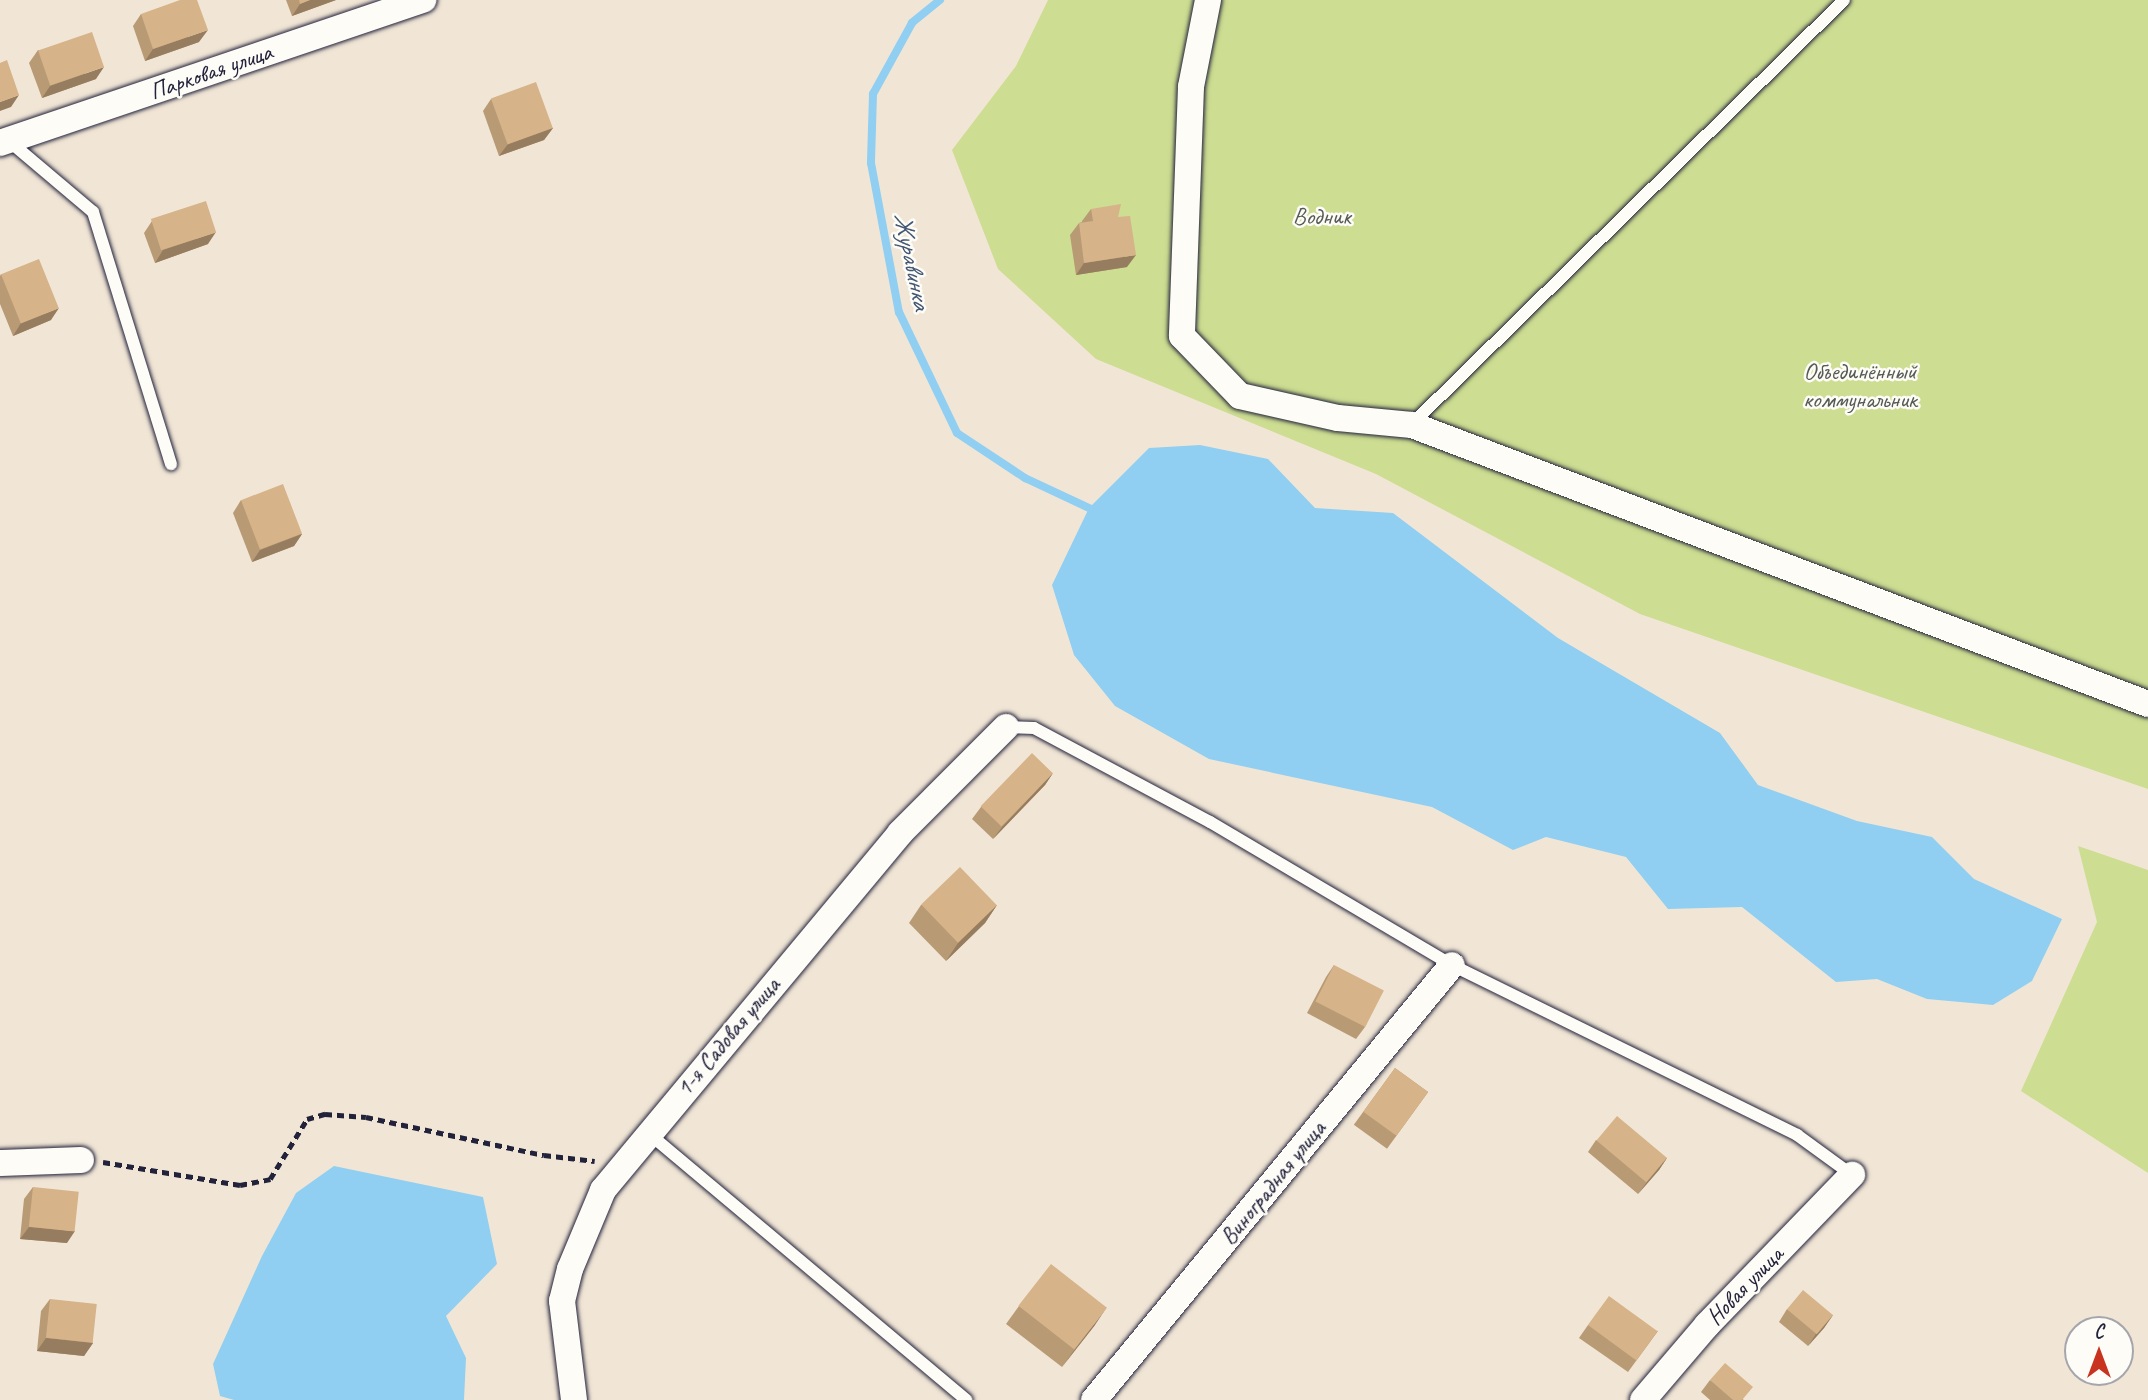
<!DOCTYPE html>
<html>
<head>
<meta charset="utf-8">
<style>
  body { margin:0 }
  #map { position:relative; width:2148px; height:1400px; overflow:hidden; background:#f1e6d6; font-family:Caveat,sans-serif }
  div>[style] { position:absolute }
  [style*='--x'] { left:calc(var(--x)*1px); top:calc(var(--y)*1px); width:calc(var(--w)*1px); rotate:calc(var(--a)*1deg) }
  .green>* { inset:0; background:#cddd91 }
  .water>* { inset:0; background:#90cff1 }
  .stream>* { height:8px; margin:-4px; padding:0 4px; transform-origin:4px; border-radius:4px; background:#90cff1 }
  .path>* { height:4.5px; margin-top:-2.25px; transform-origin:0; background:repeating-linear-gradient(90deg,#22223b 0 7px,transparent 0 12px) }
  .roads { filter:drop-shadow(0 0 2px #22223b) drop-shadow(0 0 2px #22223b) }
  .service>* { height:12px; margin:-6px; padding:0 6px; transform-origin:6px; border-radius:6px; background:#fdfcf7 }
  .minor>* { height:26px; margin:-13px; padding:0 13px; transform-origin:13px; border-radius:13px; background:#fdfcf7 }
  .wall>* { inset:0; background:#b89a75; transform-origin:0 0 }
  .shaded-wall>* { inset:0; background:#967d5f }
  .building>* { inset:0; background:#d6b388; transform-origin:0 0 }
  span { translate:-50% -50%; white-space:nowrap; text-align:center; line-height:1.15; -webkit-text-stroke:5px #fdfcf7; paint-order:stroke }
  .street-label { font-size:24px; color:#22223b }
  .park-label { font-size:24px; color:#555a55 }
  .water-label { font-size:26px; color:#435672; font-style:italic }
  .north { position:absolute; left:2064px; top:1316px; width:70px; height:70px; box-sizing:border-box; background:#fdfcf7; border:2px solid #a5a5ac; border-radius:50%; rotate:0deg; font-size:19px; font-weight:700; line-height:28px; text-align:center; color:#22223b }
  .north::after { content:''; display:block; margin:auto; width:24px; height:32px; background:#c8321e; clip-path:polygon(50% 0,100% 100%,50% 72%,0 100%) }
</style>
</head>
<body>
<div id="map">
  <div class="green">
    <i style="clip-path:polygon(1048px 0,2148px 0,2148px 789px,1640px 614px,1376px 474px,1096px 359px,998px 269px,952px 150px,1016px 66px)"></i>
    <i style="clip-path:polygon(2078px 846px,2148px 870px,2148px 1173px,2021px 1091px,2097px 922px)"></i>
  </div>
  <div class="water">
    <i style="clip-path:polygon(1200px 445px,1268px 459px,1315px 508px,1393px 513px,1558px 638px,1720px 733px,1758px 785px,1857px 821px,1932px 837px,1974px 879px,2062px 919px,2032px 981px,1993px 1005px,1927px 999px,1877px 979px,1836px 982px,1742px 907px,1668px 909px,1626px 857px,1546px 837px,1513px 850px,1432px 807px,1209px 759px,1115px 706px,1074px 655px,1052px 585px,1089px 508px,1149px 448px)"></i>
    <i style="clip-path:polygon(334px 1166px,483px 1197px,497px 1264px,446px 1316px,466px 1358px,464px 1400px,234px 1400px,220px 1396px,213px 1364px,262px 1256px,296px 1193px)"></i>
  </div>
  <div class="stream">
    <i style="--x:940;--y:0;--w:36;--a:141"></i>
    <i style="--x:912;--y:23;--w:81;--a:118.8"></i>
    <i style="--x:873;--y:94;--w:69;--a:91.7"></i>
    <i style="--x:871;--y:163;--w:152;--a:79.4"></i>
    <i style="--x:899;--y:312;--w:134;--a:64.4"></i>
    <i style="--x:957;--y:433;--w:82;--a:33.5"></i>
    <i style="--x:1025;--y:478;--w:71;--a:25.1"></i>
  </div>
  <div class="path">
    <i style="--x:103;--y:1162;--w:139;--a:9.5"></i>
    <i style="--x:240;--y:1185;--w:31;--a:-11"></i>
    <i style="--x:270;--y:1179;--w:70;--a:-58.3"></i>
    <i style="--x:307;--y:1119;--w:19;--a:-16"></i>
    <i style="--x:325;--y:1114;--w:41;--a:4.2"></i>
    <i style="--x:366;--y:1117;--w:182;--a:12.1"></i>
    <i style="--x:544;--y:1155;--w:51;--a:6.7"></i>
  </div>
  <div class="roads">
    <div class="service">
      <i style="--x:9;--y:141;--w:110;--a:40.2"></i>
      <i style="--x:93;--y:212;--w:264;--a:72.8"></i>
      <i style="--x:1412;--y:424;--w:605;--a:-44.46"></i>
      <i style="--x:1006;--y:727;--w:28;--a:2"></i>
      <i style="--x:1034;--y:728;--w:200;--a:28.1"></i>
      <i style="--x:1210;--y:822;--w:281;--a:30.6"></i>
      <i style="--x:1452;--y:965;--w:385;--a:26.2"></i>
      <i style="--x:1797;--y:1135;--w:68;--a:36"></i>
      <i style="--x:647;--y:1132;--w:417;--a:40"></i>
    </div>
    <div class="minor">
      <i style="--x:1208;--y:0;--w:89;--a:101.1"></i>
      <i style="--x:1191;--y:87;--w:249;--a:92.1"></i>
      <i style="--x:1182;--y:336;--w:83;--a:46"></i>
      <i style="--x:1240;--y:396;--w:100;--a:12.7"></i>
      <i style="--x:1338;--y:418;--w:74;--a:5.4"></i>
      <i style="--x:1412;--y:425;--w:787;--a:20.76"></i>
      <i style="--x:0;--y:143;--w:447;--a:-18.7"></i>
      <i style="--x:0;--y:1163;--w:81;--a:-2.1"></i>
      <i style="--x:574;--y:1400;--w:100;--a:-96.9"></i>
      <i style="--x:562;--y:1301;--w:33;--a:-76"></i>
      <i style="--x:570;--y:1269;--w:86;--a:-67.3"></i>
      <i style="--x:603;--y:1190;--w:464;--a:-50.2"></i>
      <i style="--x:900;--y:833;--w:150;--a:-45"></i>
      <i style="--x:1094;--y:1400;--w:563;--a:-50.55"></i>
      <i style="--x:1643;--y:1400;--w:99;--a:-49.5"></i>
      <i style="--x:1707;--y:1325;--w:209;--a:-46"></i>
    </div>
  </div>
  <div class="wall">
    <i style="clip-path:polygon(286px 0,336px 0,292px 16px)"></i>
    <i style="clip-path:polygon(141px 14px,199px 42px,145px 61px,133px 26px)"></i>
    <i style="clip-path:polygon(38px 50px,96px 79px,42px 98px,29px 63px)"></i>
    <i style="clip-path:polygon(491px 99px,553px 128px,544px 140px,499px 156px,483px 111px)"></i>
    <i style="clip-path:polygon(1091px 209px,1118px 217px,1127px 267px,1076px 275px,1070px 235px,1079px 223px,1082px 222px,1082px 221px)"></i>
    <i style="clip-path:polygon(152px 221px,208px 244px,155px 263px,144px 233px)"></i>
    <i style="clip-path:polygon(1px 274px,51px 320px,13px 336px,0 304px,0 276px)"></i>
    <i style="clip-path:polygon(241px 500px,302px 534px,294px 546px,252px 562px,233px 513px)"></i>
    <i style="clip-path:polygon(1053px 773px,1045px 785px,993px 839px,972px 819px,981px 807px)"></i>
    <i style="clip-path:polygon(921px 905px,997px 905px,985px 923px,946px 961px,909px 923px)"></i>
    <i style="clip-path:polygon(1334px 965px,1365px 1027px,1356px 1039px,1307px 1013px,1326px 977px)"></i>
    <i style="left:1395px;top:1068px;width:41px;height:70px;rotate:36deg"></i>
    <i style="clip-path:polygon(1596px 1140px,1667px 1158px,1659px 1170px,1638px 1194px,1588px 1152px)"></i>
    <i style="clip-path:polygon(33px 1187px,67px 1243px,20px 1239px,24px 1199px)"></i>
    <i style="clip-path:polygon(50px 1299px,93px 1343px,84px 1356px,37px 1351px,41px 1311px)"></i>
    <i style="clip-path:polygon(1019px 1306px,1095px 1325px,1062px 1367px,1006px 1324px)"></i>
    <i style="clip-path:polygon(1787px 1309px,1833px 1315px,1824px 1328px,1808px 1346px,1779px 1322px)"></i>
    <i style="clip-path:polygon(1588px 1325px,1658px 1331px,1628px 1372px,1579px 1338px)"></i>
    <i style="clip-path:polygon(1710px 1380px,1744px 1400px,1710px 1400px,1701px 1392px)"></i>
  </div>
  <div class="shaded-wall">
    <i style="clip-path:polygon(310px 0,336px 0,292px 16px,300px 4px)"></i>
    <i style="clip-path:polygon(208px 30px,199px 42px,145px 61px,153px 49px)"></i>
    <i style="clip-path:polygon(104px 67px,96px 79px,42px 98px,50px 86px)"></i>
    <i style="clip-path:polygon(19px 95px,11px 107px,0 111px,0 102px)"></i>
    <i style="clip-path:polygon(553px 128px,544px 140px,499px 156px,508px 144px)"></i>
    <i style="clip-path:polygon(216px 232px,208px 244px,155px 263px,163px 250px)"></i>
    <i style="clip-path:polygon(1136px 255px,1127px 267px,1076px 275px,1084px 263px)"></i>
    <i style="clip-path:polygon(59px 308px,51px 320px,13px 336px,21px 323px)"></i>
    <i style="clip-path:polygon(302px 534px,294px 546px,252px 562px,260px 550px)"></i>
    <i style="clip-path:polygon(1053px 773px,1045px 785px,993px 839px,1002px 827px)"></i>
    <i style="clip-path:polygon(997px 905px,985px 923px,946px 961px,958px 943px)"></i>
    <i style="clip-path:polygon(1667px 1158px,1659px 1170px,1638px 1194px,1647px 1182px)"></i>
    <i style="clip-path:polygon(29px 1227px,75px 1231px,67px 1243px,20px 1239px)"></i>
    <i style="clip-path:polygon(1107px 1307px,1095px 1325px,1062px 1367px,1075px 1349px)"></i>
    <i style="clip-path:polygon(1833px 1315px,1824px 1328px,1808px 1346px,1816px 1334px)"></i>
    <i style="clip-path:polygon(46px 1338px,93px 1343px,84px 1356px,37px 1351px)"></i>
  </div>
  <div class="building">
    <i style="clip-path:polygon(180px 0,197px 0,208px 30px,153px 49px,141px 14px)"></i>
    <i style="clip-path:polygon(299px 0,310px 0,300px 4px)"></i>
    <i style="left:92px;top:32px;width:37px;height:57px;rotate:71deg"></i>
    <i style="clip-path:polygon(7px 60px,19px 95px,0 102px,0 63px)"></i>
    <i style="left:536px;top:82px;width:49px;height:48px;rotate:70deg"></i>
    <i style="left:206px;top:201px;width:33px;height:58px;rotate:72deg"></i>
    <i style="clip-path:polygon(1121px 204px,1118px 217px,1130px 216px,1136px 255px,1084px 263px,1079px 223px,1093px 221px,1091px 209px)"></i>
    <i style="left:39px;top:259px;width:53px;height:41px;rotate:68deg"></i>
    <i style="left:283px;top:484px;width:53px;height:45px;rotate:69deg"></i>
    <i style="left:1032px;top:753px;width:29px;height:74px;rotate:44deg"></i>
    <i style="left:960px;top:867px;width:53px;height:54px;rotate:46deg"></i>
    <i style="left:1334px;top:965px;width:56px;height:41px;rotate:27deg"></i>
    <i style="left:1395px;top:1068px;width:41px;height:54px;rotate:36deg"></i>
    <i style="left:1617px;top:1116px;width:65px;height:32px;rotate:40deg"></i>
    <i style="left:33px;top:1187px;width:46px;height:40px;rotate:6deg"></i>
    <i style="left:1051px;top:1264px;width:71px;height:53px;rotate:38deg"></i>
    <i style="left:1803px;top:1290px;width:39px;height:25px;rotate:40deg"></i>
    <i style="left:1609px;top:1296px;width:60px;height:36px;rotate:36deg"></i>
    <i style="left:50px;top:1299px;width:47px;height:39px;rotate:6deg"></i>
    <i style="clip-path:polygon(1725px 1363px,1753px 1387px,1742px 1400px,1733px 1400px,1710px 1380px)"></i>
  </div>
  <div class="street-label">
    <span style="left:211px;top:72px;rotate:-19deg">Парковая улица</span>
    <span style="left:728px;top:1037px;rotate:-50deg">1-я Садовая улица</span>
    <span style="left:1273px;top:1183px;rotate:-51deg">Виноградная улица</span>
    <span style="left:1745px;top:1286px;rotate:-46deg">Новая улица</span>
  </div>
  <div class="park-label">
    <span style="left:1322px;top:217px">Водник</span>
    <span style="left:1860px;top:386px">Объединённый<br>коммунальник</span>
  </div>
  <div class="water-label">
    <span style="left:912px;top:261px;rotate:78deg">Журавинка</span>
  </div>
  <div class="north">С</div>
</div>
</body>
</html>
